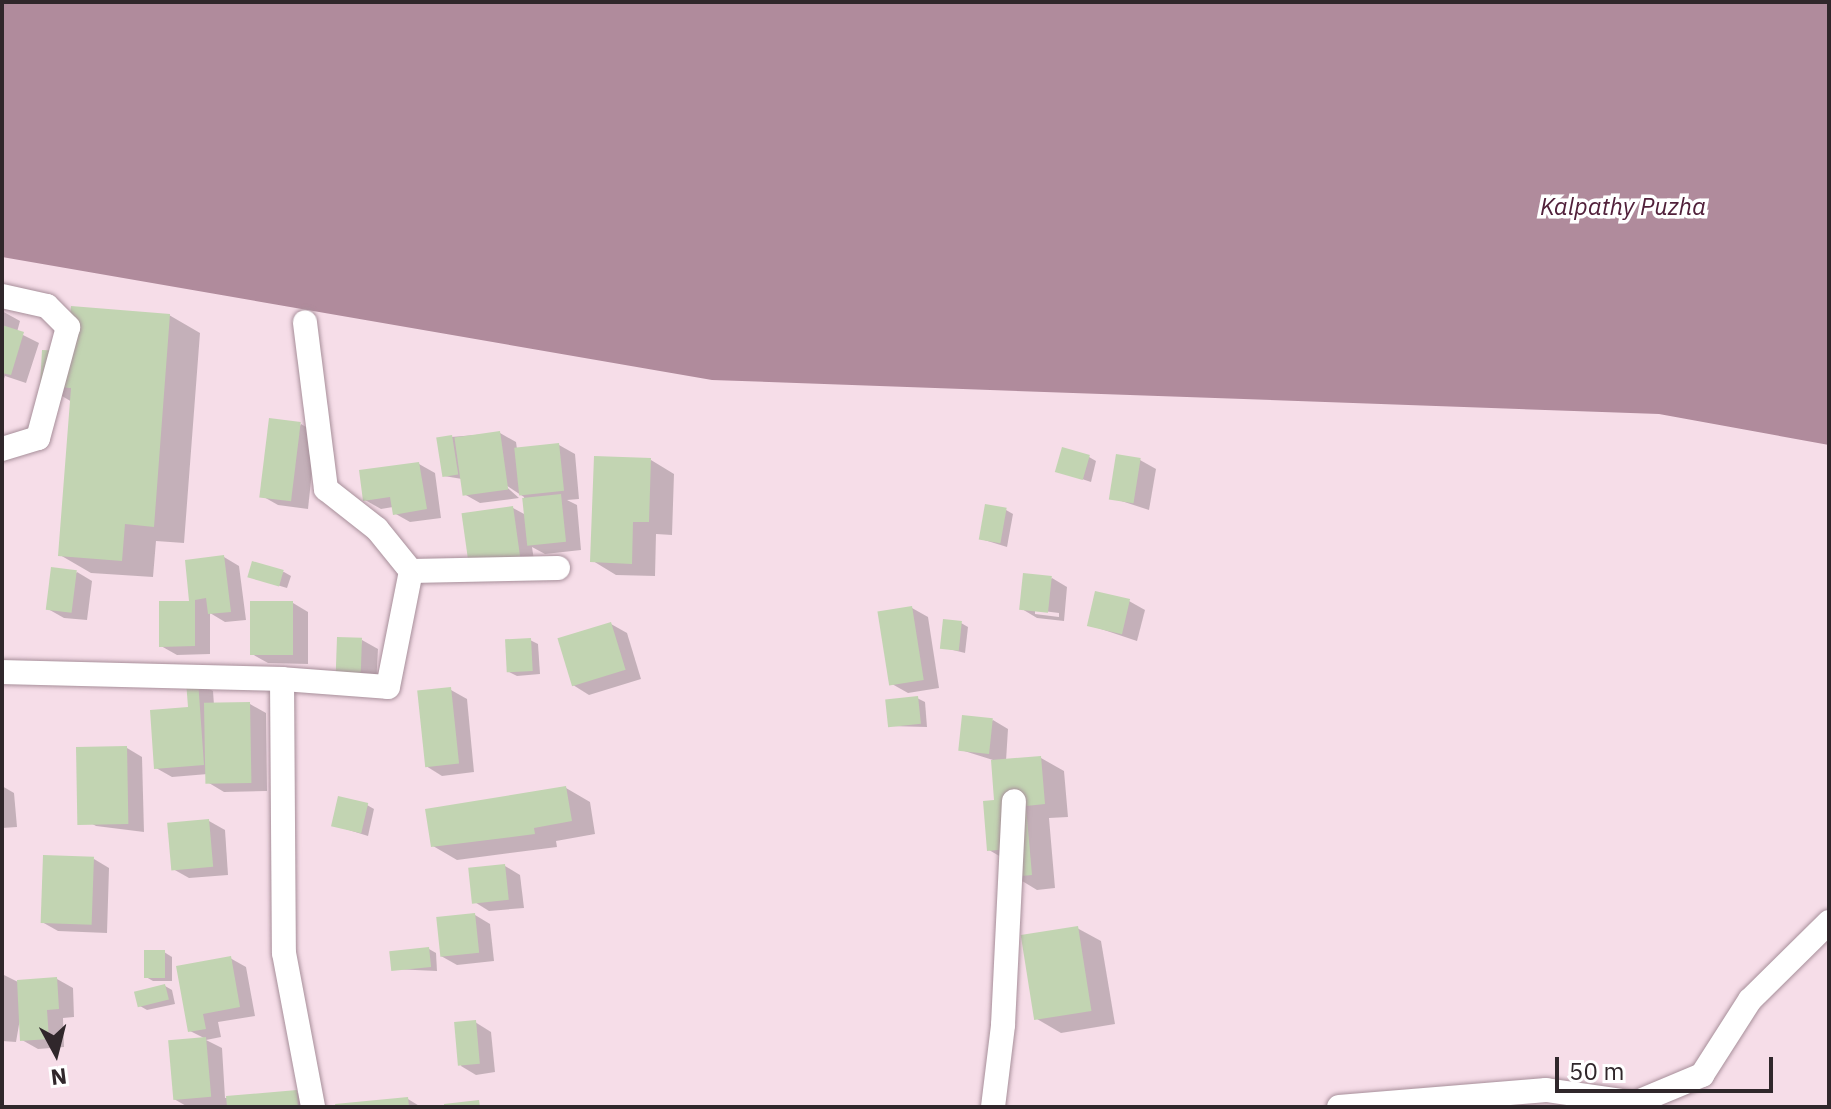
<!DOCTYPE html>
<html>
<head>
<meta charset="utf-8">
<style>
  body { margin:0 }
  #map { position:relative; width:1831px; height:1109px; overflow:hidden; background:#f6dde8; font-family:"IBM Plex Sans",sans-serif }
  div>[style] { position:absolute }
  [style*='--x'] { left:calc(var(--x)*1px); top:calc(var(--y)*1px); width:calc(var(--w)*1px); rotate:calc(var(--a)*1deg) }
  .water>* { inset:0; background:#b08b9c }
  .shadow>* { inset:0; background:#0003 }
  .building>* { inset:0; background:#c2d4b2; transform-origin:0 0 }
  .roads { filter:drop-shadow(0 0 2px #a78f9a) drop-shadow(0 0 2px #a78f9a) }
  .street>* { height:24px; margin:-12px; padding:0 12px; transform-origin:12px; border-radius:12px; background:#fff }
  span { translate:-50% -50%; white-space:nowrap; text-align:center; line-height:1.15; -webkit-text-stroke:7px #fff; paint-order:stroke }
  .water-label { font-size:24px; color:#51203a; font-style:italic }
  .frame { position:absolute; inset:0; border:4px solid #30272b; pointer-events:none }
  .north { position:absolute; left:16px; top:1013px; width:80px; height:80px; -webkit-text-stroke:6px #fff; paint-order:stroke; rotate:173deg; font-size:22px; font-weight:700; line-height:32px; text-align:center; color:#30272b }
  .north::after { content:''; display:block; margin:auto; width:28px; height:36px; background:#30272b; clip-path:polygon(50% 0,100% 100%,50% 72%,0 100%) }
  .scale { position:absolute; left:1555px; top:1057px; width:218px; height:36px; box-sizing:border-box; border:4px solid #30272b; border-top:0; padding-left:10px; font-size:24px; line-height:28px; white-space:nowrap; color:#30272b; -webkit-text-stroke:6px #fff; paint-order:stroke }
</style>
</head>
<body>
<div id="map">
  <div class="water">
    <i style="clip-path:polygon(2px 2px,1829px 2px,1829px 445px,1659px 414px,712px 380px,2px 257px)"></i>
  </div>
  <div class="shadow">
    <i style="clip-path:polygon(2px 311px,20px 321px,17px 332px,39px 343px,26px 383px,5px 376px,2px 385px)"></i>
    <i style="clip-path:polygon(169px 315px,200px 333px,184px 543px,156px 541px,153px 577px,91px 573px,60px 555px,72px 402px,42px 384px)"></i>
    <i style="clip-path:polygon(301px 424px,316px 433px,308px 509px,278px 505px,262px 496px)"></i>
    <i style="clip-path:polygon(500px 433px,516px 442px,517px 449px,559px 445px,575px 454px,579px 499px,567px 500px,577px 505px,581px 550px,545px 554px,532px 547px,535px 567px,486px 573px,513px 508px,526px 515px,524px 497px,501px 482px,519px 498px,480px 503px,464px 494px,462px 479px,444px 476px,451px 437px)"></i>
    <i style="clip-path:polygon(1089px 457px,1096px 461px,1091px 482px,1058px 471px)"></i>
    <i style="clip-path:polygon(651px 460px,674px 474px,672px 535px,656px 534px,655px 576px,616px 575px,593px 561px)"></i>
    <i style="clip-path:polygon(1140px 460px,1156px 469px,1149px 510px,1112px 498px)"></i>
    <i style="clip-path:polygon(419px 464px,435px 473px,441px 518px,410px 522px,394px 513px,393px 507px,381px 509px,365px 500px)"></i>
    <i style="clip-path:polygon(1006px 510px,1013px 514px,1007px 547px,981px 539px)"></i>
    <i style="clip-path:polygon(224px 557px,239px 566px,246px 620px,225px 622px,210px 613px,210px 654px,177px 655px,161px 646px)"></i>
    <i style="clip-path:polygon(77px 572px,92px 581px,87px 620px,64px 618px,48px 609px)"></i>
    <i style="clip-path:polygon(284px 572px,291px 576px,287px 588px,250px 577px)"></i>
    <i style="clip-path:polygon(evenodd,1052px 578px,1067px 587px,1064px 621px,1037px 618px,1022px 609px,1052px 578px,1035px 610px,1059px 613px,1059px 617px,1035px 614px,1035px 610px)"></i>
    <i style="clip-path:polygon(1129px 601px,1145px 610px,1137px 641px,1089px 625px)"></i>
    <i style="clip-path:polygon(293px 603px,308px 612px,308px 664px,268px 663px,252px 654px)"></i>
    <i style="clip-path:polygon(912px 608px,928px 617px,939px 688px,908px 693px,892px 684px)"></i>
    <i style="clip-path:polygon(961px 623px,968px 627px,965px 653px,941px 647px)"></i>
    <i style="clip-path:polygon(611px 624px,627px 633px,641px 679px,589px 695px,573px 685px)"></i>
    <i style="clip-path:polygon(362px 640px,378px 649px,376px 684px,353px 683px)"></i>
    <i style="clip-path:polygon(530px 640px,538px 644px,540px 674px,517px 676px,509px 672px)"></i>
    <i style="clip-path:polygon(197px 682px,213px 691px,214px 705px,250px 704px,266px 713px,267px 791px,224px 792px,209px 783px,208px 774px,172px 777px,156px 768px,190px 709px)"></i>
    <i style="clip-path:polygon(451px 690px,467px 699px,474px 772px,442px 776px,426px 766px)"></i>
    <i style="clip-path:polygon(917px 698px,925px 702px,927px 727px,889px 726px)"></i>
    <i style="clip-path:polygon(993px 720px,1008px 729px,1006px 761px,1041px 758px,1064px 771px,1068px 817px,1049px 818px,1055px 888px,1037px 890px,1014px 876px,1013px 864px,989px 850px,996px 802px,993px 760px,961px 750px)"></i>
    <i style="clip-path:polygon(127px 748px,142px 757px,144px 832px,96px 826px,80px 817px)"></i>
    <i style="clip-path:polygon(2px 786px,14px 793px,17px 827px,2px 828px)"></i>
    <i style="clip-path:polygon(566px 788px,590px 802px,595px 834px,556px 841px,557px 847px,457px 860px,433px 846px)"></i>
    <i style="clip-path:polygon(367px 805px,374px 809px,368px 836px,333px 825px)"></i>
    <i style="clip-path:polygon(209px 821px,225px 830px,228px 875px,189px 878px,173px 869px)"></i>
    <i style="clip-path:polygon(94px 859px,109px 868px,107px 933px,58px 931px,42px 922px)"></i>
    <i style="clip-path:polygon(505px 866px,520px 875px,524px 908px,489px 911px,473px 901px)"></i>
    <i style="clip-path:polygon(475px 915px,490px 924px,494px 961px,457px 965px,441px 956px)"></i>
    <i style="clip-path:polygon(1077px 928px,1101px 941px,1115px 1024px,1061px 1033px,1037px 1019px)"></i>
    <i style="clip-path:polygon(429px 949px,436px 953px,437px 971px,393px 969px)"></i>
    <i style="clip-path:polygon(164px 952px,172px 957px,172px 981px,153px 981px,146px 977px)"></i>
    <i style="clip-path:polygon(230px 958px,246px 967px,255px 1016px,218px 1022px,221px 1037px,206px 1040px,222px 1048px,225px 1098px,296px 1092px,312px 1101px,312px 1107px,188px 1107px,174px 1099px,206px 1039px,190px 1031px)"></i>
    <i style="clip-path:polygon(2px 974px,18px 982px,57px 979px,73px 988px,74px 1017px,63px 1018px,64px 1047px,38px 1049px,22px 1040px,21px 1013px,16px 1042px,2px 1041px)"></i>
    <i style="clip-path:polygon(165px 986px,172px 990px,175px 1004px,147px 1010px,140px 1006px)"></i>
    <i style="clip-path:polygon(475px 1022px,491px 1032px,495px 1072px,476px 1075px,461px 1066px)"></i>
    <i style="clip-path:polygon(408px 1099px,421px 1107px,338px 1107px)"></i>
  </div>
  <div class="building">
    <i style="clip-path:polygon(71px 306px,170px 314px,154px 527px,125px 524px,122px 561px,58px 556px,71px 388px,40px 386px,42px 350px,67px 351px)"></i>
    <i style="clip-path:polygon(2px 325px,24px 332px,11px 375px,2px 373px)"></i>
    <i style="left:269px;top:418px;width:32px;height:80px;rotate:7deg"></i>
    <i style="left:500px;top:431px;width:59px;height:46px;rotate:82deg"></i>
    <i style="left:452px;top:435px;width:40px;height:16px;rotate:81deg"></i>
    <i style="left:559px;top:443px;width:48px;height:45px;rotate:84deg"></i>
    <i style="left:1062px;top:447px;width:29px;height:26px;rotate:16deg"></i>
    <i style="left:1116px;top:454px;width:25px;height:46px;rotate:9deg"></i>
    <i style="clip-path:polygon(594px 456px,651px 458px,649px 522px,633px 522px,632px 564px,590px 562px)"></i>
    <i style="clip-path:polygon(419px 462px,427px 509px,393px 515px,390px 497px,363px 501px,359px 470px)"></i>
    <i style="left:561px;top:494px;width:48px;height:39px;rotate:84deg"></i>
    <i style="left:985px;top:504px;width:22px;height:36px;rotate:10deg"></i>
    <i style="left:513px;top:506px;width:53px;height:52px;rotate:82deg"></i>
    <i style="clip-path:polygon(224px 555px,231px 612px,208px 614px,206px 598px,195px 600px,195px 646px,159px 647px,159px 601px,189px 601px,185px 560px)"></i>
    <i style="left:252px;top:561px;width:33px;height:17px;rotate:16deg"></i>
    <i style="left:51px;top:567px;width:26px;height:43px;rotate:7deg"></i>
    <i style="left:1023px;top:573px;width:29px;height:37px;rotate:6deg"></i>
    <i style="left:1095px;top:591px;width:36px;height:36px;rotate:13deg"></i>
    <i style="left:250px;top:601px;width:43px;height:54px"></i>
    <i style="left:912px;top:606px;width:75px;height:35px;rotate:81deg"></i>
    <i style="left:943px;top:619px;width:19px;height:30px;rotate:6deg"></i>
    <i style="left:611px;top:622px;width:50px;height:56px;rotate:73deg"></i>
    <i style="left:337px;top:637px;width:25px;height:38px;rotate:2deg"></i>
    <i style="left:531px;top:638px;width:33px;height:26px;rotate:87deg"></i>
    <i style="clip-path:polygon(198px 680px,204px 765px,154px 769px,150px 710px,188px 707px,186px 681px)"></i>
    <i style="left:451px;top:687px;width:77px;height:34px;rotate:84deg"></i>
    <i style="left:918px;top:696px;width:28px;height:33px;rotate:84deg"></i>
    <i style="left:250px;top:702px;width:81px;height:46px;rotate:89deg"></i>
    <i style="left:962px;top:715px;width:31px;height:36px;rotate:6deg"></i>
    <i style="left:127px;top:746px;width:78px;height:51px;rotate:89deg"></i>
    <i style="clip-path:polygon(1041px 756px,1045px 804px,1026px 806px,1032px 875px,1012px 877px,1009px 849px,987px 851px,983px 801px,994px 800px,991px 760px)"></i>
    <i style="clip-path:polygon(566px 786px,572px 821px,534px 828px,535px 834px,431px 847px,425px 809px)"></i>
    <i style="left:338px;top:796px;width:31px;height:31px;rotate:13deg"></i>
    <i style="left:209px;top:819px;width:48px;height:42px;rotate:85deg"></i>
    <i style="left:43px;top:855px;width:51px;height:68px;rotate:2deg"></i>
    <i style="left:505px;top:864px;width:36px;height:37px;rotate:84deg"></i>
    <i style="left:475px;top:913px;width:40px;height:39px;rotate:84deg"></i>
    <i style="left:1078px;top:926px;width:86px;height:58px;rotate:81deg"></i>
    <i style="left:429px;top:947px;width:20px;height:40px;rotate:84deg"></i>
    <i style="left:165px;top:950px;width:28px;height:21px;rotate:90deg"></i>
    <i style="clip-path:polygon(231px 956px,240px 1007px,203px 1014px,206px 1029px,188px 1032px,176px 966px)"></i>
    <i style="clip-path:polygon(57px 977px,59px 1009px,47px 1010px,49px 1039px,20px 1041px,17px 980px)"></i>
    <i style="left:165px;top:984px;width:16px;height:32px;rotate:76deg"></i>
    <i style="left:476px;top:1020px;width:44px;height:22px;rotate:85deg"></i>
    <i style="left:206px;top:1037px;width:60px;height:38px;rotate:85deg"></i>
    <i style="clip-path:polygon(297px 1090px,298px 1107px,227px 1107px,226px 1096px)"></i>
    <i style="clip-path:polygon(408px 1097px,409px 1107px,336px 1107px,335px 1104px)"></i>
    <i style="clip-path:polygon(479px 1100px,480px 1107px,444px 1107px,444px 1104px)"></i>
  </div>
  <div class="roads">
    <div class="street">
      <i style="--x:2;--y:296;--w:46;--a:12.5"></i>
      <i style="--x:47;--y:306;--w:30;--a:45"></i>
      <i style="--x:68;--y:327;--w:115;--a:105.1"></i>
      <i style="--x:38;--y:438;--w:38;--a:163"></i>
      <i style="--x:411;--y:571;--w:147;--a:-1.2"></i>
      <i style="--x:2;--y:672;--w:280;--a:1.4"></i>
      <i style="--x:282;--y:679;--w:274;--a:89.6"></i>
      <i style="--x:284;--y:953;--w:157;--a:79.3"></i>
      <i style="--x:282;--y:679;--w:106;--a:4.3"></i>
      <i style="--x:388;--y:687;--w:118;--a:-78.8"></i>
      <i style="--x:411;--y:571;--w:54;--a:-129"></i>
      <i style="--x:377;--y:529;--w:65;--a:-141.9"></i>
      <i style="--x:326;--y:489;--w:168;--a:-97.2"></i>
      <i style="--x:993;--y:1107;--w:83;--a:-83"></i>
      <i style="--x:1003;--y:1025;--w:224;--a:-87.2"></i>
      <i style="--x:1339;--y:1107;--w:208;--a:-4.7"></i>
      <i style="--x:1546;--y:1090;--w:90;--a:8.3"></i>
      <i style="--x:1635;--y:1103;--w:73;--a:-22.7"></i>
      <i style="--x:1702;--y:1075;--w:89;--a:-57.4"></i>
      <i style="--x:1750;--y:1000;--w:111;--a:-44.6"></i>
    </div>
  </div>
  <div class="water-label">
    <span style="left:1623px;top:207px">Kalpathy Puzha</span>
  </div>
  <div class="frame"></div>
  <div class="north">N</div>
  <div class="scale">50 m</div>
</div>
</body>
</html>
